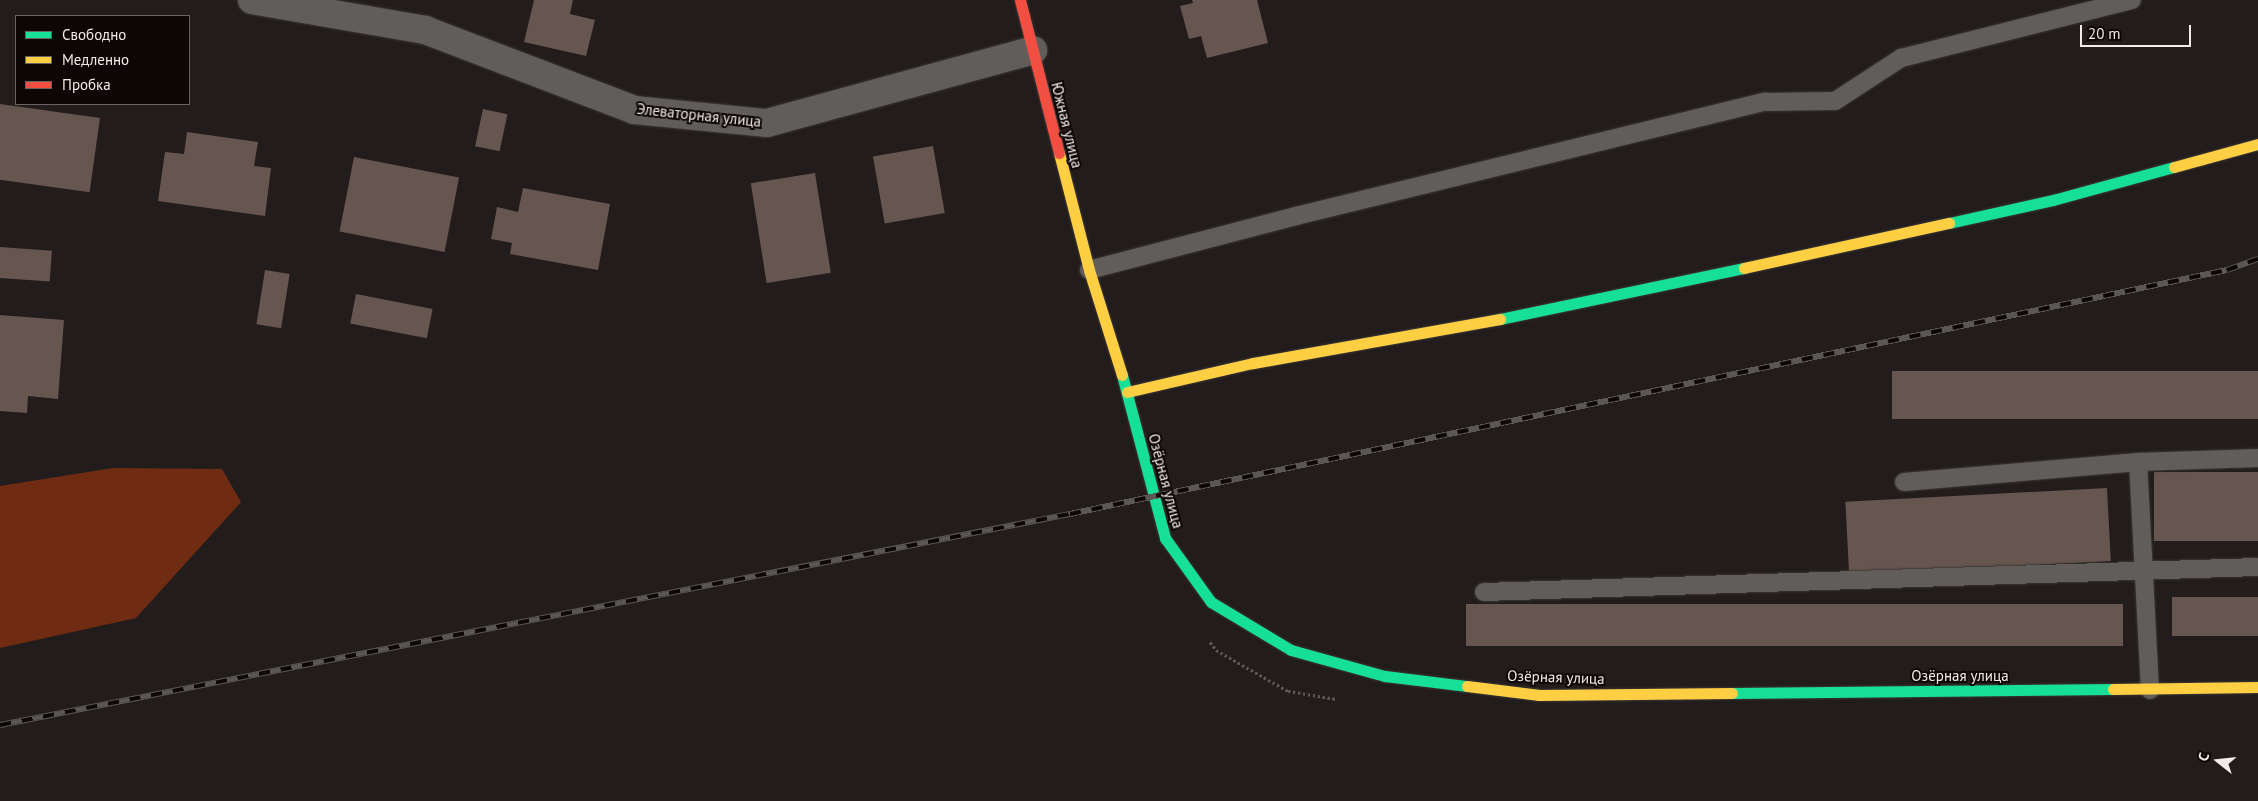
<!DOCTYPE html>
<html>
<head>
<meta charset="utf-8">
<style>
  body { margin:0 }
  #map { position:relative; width:2258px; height:801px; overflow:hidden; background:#221d1c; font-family:"PT Sans",sans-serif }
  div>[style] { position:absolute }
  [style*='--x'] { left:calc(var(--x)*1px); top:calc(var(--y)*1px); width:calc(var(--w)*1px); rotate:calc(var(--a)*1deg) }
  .forest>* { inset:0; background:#702c12 }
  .building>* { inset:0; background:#67554f; transform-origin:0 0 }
  .path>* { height:3px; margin-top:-1.5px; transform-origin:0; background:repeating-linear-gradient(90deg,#5b5857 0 2.5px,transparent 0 5px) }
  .roads { filter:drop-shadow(0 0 1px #3d3837) drop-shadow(0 0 1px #3d3837) }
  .lane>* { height:18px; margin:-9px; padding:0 9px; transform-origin:9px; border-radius:9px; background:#615d5b }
  .street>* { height:28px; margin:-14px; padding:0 14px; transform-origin:14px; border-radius:14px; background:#615d5b }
  .fast>* { height:11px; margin:-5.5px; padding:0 5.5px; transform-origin:5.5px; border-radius:5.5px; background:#16e098 }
  .slow>* { height:11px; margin:-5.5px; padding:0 5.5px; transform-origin:5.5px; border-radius:5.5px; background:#ffcf43 }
  .jam>* { height:11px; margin:-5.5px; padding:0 5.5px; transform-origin:5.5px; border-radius:5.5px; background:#f24e42 }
  .rail>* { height:5.5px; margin-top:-2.75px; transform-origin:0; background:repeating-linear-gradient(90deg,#0c0706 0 11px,#5a5756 0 22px); box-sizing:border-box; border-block:1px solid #5a5756 }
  span { translate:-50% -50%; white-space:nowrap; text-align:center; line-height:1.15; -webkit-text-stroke:4px #0c0706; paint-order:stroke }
  .street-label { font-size:15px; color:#f2ebe8 }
  .legend { position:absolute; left:15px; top:15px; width:175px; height:90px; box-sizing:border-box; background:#0c0706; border:1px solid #686260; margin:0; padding:6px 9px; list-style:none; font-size:15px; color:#f2ebe8 }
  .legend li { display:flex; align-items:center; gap:10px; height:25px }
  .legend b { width:25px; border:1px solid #686260 }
  .north { position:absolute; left:2193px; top:736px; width:50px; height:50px; -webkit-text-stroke:4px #0c0706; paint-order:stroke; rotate:286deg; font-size:14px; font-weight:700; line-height:20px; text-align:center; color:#f2ebe8 }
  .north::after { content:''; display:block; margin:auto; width:18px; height:22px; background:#f2ebe8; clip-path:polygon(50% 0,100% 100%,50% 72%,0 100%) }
  .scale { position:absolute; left:2080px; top:25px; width:111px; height:22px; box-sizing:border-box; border:2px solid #f2ebe8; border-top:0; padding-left:6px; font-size:15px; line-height:18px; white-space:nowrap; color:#f2ebe8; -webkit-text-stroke:4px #0c0706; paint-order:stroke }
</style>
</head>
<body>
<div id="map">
  <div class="forest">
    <i style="clip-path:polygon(113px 468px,222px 469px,241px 502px,136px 618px,0 648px,0 486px)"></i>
  </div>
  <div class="building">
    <i style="clip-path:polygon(534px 0,573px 0,570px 14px,595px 20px,586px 56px,524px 42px)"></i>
    <i style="clip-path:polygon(1192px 0,1257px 0,1268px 43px,1207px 58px,1201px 36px,1189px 39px,1180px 6px,1193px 3px)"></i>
    <i style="left:0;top:104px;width:101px;height:75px;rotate:8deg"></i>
    <i style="left:483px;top:109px;width:25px;height:38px;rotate:12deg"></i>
    <i style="clip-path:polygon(187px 132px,258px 142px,254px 166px,271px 168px,265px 216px,158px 201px,165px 152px,184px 154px)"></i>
    <i style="left:933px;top:146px;width:68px;height:61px;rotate:80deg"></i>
    <i style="left:354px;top:157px;width:107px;height:76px;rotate:11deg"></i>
    <i style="left:815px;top:173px;width:101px;height:65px;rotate:81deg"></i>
    <i style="clip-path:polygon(523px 188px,610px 204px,598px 270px,510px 254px,512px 243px,491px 239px,497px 207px,518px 212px)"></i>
    <i style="left:0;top:247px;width:52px;height:31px;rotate:4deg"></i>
    <i style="left:265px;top:270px;width:25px;height:55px;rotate:9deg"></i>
    <i style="left:356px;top:294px;width:78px;height:30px;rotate:11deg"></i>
    <i style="clip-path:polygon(0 315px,64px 320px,58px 399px,28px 396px,27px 413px,0 411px)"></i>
    <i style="left:2258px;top:371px;width:48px;height:366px;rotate:90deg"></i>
    <i style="left:2258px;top:472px;width:69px;height:104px;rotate:90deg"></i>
    <i style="left:2107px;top:488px;width:73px;height:262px;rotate:87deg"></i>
    <i style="left:2258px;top:597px;width:39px;height:86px;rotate:90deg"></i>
    <i style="left:2123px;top:604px;width:42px;height:657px;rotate:90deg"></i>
  </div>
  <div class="path">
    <i style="--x:1210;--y:642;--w:10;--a:53"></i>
    <i style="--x:1216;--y:650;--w:83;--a:29.7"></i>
    <i style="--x:1288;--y:691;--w:49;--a:9.5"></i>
  </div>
  <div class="roads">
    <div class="lane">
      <i style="--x:1089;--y:270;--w:214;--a:-14.6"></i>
      <i style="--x:1296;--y:216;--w:483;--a:-13.7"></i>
      <i style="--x:1765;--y:102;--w:70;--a:-0.8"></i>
      <i style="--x:1835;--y:101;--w:79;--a:-33.1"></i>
      <i style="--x:1901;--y:58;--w:238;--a:-14.1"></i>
      <i style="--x:1904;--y:482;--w:235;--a:-4.9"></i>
      <i style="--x:1484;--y:592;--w:774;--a:-1.85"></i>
      <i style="--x:2150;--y:690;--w:228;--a:-93"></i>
      <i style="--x:2138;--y:462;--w:120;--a:-1.9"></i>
    </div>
    <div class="street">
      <i style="--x:252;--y:0;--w:176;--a:9.8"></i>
      <i style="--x:425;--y:30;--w:224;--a:20.9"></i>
      <i style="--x:634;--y:110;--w:134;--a:5.6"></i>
      <i style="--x:767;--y:123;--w:276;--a:-15.3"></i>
    </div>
    <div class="fast">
      <i style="--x:1949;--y:223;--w:107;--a:-12.5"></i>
      <i style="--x:2053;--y:200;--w:125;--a:-15.3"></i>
      <i style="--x:1500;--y:319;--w:249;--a:-11.8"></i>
      <i style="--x:1122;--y:375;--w:169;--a:75.2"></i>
      <i style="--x:1165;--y:538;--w:79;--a:54.3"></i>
      <i style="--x:1211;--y:602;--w:93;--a:31"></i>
      <i style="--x:1291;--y:650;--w:98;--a:15.5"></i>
      <i style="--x:1385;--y:676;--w:83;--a:7"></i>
      <i style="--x:1732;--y:693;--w:381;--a:-0.6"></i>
    </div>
    <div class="slow">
      <i style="--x:1059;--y:153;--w:121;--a:75.6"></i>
      <i style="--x:1089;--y:270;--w:110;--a:72.6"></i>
      <i style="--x:2174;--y:167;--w:87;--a:-15.3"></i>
      <i style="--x:1744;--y:268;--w:210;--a:-12.4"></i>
      <i style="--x:1127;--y:392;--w:129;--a:-13"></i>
      <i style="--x:1253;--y:363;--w:251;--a:-10.1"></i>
      <i style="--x:1467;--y:686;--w:73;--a:7.1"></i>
      <i style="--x:1539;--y:695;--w:193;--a:-0.6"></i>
      <i style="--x:2113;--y:689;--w:145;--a:-0.8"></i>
    </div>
    <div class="jam">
      <i style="--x:1020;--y:0;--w:158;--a:75.7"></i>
    </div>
  </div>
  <div class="rail">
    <i style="--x:0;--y:725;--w:1091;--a:-11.16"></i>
    <i style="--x:1070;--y:514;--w:1182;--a:-11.91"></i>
    <i style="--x:2227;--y:270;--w:33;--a:-20"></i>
  </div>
  <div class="street-label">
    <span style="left:699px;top:115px;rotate:6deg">Элеваторная улица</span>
    <span style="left:1067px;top:125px;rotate:76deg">Южная улица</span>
    <span style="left:1166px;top:481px;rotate:75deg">Озёрная улица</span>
    <span style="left:1960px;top:676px">Озёрная улица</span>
    <span style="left:1556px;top:677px;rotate:2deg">Озёрная улица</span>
  </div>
  <ul class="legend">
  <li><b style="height:6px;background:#16e098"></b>Свободно</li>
  <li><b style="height:6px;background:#ffcf43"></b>Медленно</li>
  <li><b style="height:6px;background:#f24e42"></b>Пробка</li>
  </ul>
  <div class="north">С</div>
  <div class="scale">20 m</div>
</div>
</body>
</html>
